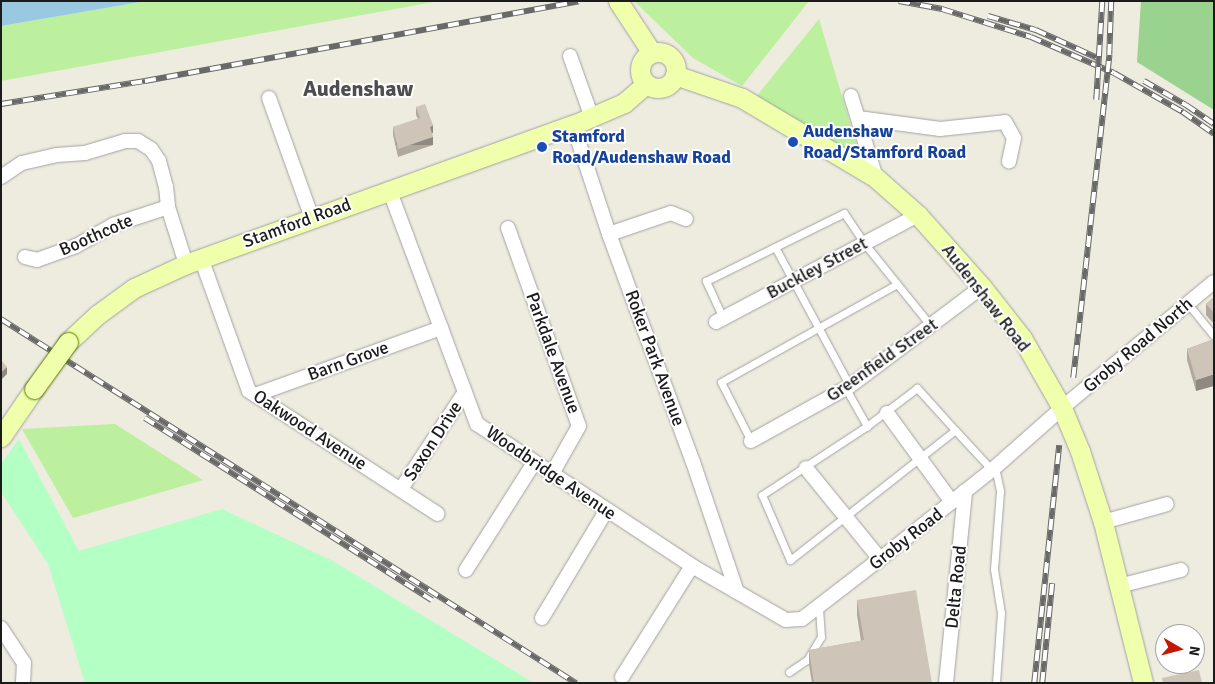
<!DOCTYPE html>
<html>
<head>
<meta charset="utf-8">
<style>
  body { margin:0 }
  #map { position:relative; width:1215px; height:684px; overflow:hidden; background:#eeebdf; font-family:Signika,sans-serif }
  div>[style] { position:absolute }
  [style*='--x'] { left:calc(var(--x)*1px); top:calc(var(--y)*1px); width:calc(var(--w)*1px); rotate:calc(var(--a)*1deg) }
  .grass>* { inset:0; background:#bcef9e }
  .forest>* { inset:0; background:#9ad28f }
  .park>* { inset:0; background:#b4ffc4 }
  .water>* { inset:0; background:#99c8e1 }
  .roads { filter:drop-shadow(0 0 1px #a2a2a2) drop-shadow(0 0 1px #a2a2a2) }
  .lane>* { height:7px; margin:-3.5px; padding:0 3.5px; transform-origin:3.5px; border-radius:3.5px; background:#fff }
  .street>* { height:14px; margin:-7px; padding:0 7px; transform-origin:7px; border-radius:7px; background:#fff }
  .secondary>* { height:19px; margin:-9.5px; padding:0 9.5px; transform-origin:9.5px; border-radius:9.5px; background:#f0ffab }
  .secondary>.ring { margin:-9.5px; padding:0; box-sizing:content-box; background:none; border:19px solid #f0ffab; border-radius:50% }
  .rail>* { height:5.5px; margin-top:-2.75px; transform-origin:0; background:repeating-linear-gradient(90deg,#fff 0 11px,#696969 0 22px); box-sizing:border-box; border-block:1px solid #696969 }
  .bridges { filter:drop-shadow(0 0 1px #597300) drop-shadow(0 0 1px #597300) }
  .secondary-bridge>* { height:19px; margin:-9.5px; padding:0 9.5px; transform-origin:9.5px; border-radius:9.5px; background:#f0ffab }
  .wall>* { inset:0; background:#b1a99e }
  .shaded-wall>* { inset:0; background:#908981; transform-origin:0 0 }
  .building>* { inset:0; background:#cec4b8 }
  .dots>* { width:14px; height:14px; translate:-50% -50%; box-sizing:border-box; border:2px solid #fff; border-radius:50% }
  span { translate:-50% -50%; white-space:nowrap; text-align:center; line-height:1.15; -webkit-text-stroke:4px #fff; paint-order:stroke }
  .transit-label { font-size:18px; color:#164399; font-weight:700 }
  .left { translate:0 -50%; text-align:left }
  .street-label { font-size:18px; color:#1b1b1b }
  .district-label { font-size:22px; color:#4e4e4e; font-weight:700 }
  .frame { position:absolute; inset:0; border:2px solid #1b1b1b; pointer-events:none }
  .north { position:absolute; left:1155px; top:624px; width:50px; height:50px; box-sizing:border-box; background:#fff; border:1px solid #a4a4a4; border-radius:50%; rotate:98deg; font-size:14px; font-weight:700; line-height:20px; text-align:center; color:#1b1b1b }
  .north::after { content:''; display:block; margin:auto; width:18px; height:22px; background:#c51800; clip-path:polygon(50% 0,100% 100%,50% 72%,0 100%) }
</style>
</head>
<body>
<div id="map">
  <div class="grass">
    <i style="clip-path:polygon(146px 1px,439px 1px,1px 81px,1px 26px)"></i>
    <i style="clip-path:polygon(809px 1px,742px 86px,693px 58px,635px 2px)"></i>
    <i style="clip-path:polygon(819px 19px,862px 163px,756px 97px)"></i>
    <i style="clip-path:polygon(115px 424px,203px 480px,73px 518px,22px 429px)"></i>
  </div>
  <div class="forest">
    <i style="clip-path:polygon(1141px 1px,1214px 1px,1214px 110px,1137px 62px)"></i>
  </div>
  <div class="park">
    <i style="clip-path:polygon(19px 439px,79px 551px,222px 509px,333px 561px,534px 683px,85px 683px,48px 564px,1px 492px,1px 464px)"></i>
  </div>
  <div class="water">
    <i style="clip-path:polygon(1px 1px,146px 1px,1px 26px)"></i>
  </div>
  <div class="roads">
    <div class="lane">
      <i style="--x:775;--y:247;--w:158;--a:61.7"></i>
      <i style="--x:1188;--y:304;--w:41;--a:50.9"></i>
      <i style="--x:723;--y:318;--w:41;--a:-114.7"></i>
      <i style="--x:706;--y:281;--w:154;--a:-26.2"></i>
      <i style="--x:844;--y:213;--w:36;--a:56"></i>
      <i style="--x:864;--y:243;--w:107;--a:51.1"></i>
      <i style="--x:846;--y:389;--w:43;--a:60.4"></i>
      <i style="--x:867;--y:426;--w:126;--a:146.7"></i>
      <i style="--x:762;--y:495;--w:71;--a:66.7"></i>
      <i style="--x:790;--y:560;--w:210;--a:-38.2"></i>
      <i style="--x:955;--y:430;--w:57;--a:-132.1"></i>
      <i style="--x:917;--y:388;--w:63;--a:142.8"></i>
      <i style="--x:955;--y:430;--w:54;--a:47.2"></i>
      <i style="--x:751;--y:441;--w:66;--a:-117"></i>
      <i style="--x:721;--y:382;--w:201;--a:-29.1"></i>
      <i style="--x:995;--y:467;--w:25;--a:78"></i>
      <i style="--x:1000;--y:491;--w:78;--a:94.4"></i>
      <i style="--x:994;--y:569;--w:45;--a:81"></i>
      <i style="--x:1001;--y:613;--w:70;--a:94.1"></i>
      <i style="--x:789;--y:672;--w:22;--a:-34"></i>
      <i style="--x:807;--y:660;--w:27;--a:-59"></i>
      <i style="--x:821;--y:637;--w:31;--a:-94"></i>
    </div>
    <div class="street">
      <i style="--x:570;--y:56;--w:63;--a:70.4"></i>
      <i style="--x:851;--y:96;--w:86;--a:73"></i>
      <i style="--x:269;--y:98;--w:127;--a:70.3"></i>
      <i style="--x:858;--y:118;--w:83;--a:7.6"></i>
      <i style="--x:940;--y:129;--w:65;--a:-6.1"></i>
      <i style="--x:1005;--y:122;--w:18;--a:61"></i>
      <i style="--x:1014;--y:138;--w:24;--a:102"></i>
      <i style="--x:573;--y:125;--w:115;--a:71.7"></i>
      <i style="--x:609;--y:234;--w:243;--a:69.8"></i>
      <i style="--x:693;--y:462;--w:137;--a:71.3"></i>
      <i style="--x:1;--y:177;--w:25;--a:-34"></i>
      <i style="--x:22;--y:163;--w:36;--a:-13"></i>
      <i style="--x:57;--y:155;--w:28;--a:-4"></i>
      <i style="--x:85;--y:153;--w:42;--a:-16.7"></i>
      <i style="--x:125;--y:141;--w:13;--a:0"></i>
      <i style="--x:138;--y:141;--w:15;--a:32"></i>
      <i style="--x:151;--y:149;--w:14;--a:56"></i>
      <i style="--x:159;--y:161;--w:27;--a:75"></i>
      <i style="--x:166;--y:187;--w:20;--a:84"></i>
      <i style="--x:168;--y:207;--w:60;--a:72.5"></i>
      <i style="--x:389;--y:189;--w:251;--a:69.5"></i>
      <i style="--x:477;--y:424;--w:258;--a:33.4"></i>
      <i style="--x:692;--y:566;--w:108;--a:29.9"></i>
      <i style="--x:786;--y:620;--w:16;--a:-4"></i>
      <i style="--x:802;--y:619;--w:98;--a:-37.6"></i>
      <i style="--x:880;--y:559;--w:143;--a:-38.5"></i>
      <i style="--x:992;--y:470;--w:94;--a:-41.5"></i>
      <i style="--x:1062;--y:408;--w:197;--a:-39.7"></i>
      <i style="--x:508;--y:228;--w:210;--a:70.3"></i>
      <i style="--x:579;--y:426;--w:55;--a:119.4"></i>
      <i style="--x:609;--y:234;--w:65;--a:-18.7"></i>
      <i style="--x:671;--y:213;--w:16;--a:22"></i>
      <i style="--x:25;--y:257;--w:12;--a:14"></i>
      <i style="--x:37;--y:260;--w:41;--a:-19.7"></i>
      <i style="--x:76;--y:246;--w:43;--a:-29.6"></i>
      <i style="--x:113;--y:225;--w:58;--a:-18.1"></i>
      <i style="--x:201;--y:258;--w:141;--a:70.2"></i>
      <i style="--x:249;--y:391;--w:225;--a:33.1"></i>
      <i style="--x:716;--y:322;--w:229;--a:-27.9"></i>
      <i style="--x:255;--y:395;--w:198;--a:-19.8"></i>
      <i style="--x:887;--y:413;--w:110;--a:53.9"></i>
      <i style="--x:751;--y:441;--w:113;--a:-29.1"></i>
      <i style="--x:850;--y:386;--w:165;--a:-36.9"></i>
      <i style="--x:806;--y:468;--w:117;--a:50.9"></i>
      <i style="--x:401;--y:489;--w:116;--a:-56.6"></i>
      <i style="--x:1103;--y:522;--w:66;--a:-15.7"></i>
      <i style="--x:466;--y:570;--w:127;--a:-57.6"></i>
      <i style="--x:1119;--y:586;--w:64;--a:-14.5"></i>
      <i style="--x:542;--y:618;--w:125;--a:-59.1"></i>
      <i style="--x:1;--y:628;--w:42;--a:56.7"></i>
      <i style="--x:24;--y:663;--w:20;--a:93"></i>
      <i style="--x:622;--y:677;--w:131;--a:-57.8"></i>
      <i style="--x:946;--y:683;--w:193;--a:-84.3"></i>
    </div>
    <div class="secondary">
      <i style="--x:618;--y:1;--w:62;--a:56.8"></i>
      <i class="ring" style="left:640px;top:52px;width:17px;height:17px"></i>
      <i style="--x:675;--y:75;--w:71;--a:18.9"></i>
      <i style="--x:742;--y:98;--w:156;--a:30.8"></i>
      <i style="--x:876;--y:178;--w:56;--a:41.4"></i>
      <i style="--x:918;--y:215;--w:96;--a:48.4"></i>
      <i style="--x:982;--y:287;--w:65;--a:51.9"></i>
      <i style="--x:1022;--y:338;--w:81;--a:60.3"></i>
      <i style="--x:1062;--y:408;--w:47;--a:67.3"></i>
      <i style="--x:1080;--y:451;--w:75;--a:72.1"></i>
      <i style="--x:1103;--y:522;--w:166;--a:76"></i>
      <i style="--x:68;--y:342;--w:40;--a:-43"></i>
      <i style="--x:97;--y:315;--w:46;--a:-36.1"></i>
      <i style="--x:134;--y:288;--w:57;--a:-24.8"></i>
      <i style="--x:186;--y:264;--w:411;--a:-19.8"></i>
      <i style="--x:573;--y:125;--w:56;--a:-23.3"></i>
      <i style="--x:624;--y:103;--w:29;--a:-41"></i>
      <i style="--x:1;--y:437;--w:58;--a:-55.5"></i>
    </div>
  </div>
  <div class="rail">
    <i style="--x:899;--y:1;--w:44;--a:10.5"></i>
    <i style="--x:942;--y:9;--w:93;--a:17.5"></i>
    <i style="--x:1031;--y:37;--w:90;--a:23.4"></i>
    <i style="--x:1114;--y:73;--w:79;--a:29.5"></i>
    <i style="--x:1183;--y:112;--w:38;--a:35"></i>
    <i style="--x:988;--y:16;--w:50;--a:16.3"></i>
    <i style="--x:1036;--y:30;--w:70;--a:24.4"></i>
    <i style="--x:1144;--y:81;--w:48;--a:29.7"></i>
    <i style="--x:1186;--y:105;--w:34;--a:34"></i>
    <i style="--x:1096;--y:100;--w:99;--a:-86.5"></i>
    <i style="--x:1;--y:104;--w:146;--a:-9.1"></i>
    <i style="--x:145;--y:81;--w:441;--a:-10.4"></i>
    <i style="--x:1;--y:319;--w:681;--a:32.34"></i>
    <i style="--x:1073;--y:378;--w:325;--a:-83.6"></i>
    <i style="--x:1109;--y:55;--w:54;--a:-87.9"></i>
    <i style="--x:145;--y:418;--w:340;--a:32.4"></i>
    <i style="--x:1034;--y:683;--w:239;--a:-84"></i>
    <i style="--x:1042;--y:683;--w:100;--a:-84.3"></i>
  </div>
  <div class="bridges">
    <div class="secondary-bridge">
      <i style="--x:34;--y:389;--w:58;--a:-54.1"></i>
    </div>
  </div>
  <div class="wall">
    <i style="clip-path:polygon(416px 107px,433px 133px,432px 133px,433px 145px,398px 157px,393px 135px,393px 127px,418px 119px,416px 115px)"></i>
    <i style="clip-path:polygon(1214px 297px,1214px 324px,1206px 315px,1206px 304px)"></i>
    <i style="clip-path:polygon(1214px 339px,1196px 391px,1187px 360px,1187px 349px)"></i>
    <i style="clip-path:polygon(857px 600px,932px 683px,812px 683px,809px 665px,809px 650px,861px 641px,857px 615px)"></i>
  </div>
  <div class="shaded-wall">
    <i style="clip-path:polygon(433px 125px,433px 133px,430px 134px,430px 127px)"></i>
    <i style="left:433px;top:137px;width:8px;height:37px;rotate:90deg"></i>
    <i style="clip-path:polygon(7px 367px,7px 374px,1px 380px,1px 372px)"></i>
    <i style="clip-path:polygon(1214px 374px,1214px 386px,1196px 391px,1196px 380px)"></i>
  </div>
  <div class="building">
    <i style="clip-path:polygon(425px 104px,433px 125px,430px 127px,433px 137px,398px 149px,393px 127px,420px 118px,416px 107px)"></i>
    <i style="clip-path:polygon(1214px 297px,1214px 313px,1206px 304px)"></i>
    <i style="clip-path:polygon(1214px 339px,1214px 374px,1196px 380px,1187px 349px)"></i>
    <i style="clip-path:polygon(1px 360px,7px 367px,1px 372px)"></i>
    <i style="clip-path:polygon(916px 590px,932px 683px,814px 683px,809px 650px,864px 640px,857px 600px)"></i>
    <i style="clip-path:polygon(1199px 670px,1202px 683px,1163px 683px,1162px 678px)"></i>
  </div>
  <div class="dots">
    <i style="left:793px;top:142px;background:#1a4fb4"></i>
    <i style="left:542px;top:147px;background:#1a4fb4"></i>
  </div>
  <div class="transit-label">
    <span class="left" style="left:803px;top:142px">Audenshaw<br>Road/Stamford Road</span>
    <span class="left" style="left:552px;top:147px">Stamford<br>Road/Audenshaw Road</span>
  </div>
  <div class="street-label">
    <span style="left:297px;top:223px;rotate:-20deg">Stamford Road</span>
    <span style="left:96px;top:235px;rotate:-24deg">Boothcote</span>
    <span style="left:817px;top:268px;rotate:-28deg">Buckley Street</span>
    <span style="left:986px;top:298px;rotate:52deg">Audenshaw Road</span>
    <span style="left:1138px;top:345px;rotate:-40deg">Groby Road North</span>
    <span style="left:553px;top:353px;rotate:70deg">Parkdale Avenue</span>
    <span style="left:655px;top:358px;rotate:70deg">Roker Park Avenue</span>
    <span style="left:882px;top:360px;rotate:-35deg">Greenfield Street</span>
    <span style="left:348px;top:361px;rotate:-20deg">Barn Grove</span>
    <span style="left:310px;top:430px;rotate:33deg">Oakwood Avenue</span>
    <span style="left:433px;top:441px;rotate:-57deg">Saxon Drive</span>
    <span style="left:551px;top:473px;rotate:34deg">Woodbridge Avenue</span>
    <span style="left:906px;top:539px;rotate:-38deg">Groby Road</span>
    <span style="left:956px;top:587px;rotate:-84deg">Delta Road</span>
  </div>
  <div class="district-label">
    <span style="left:358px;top:89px">Audenshaw</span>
  </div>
  <div class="frame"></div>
  <div class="north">N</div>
</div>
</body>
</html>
